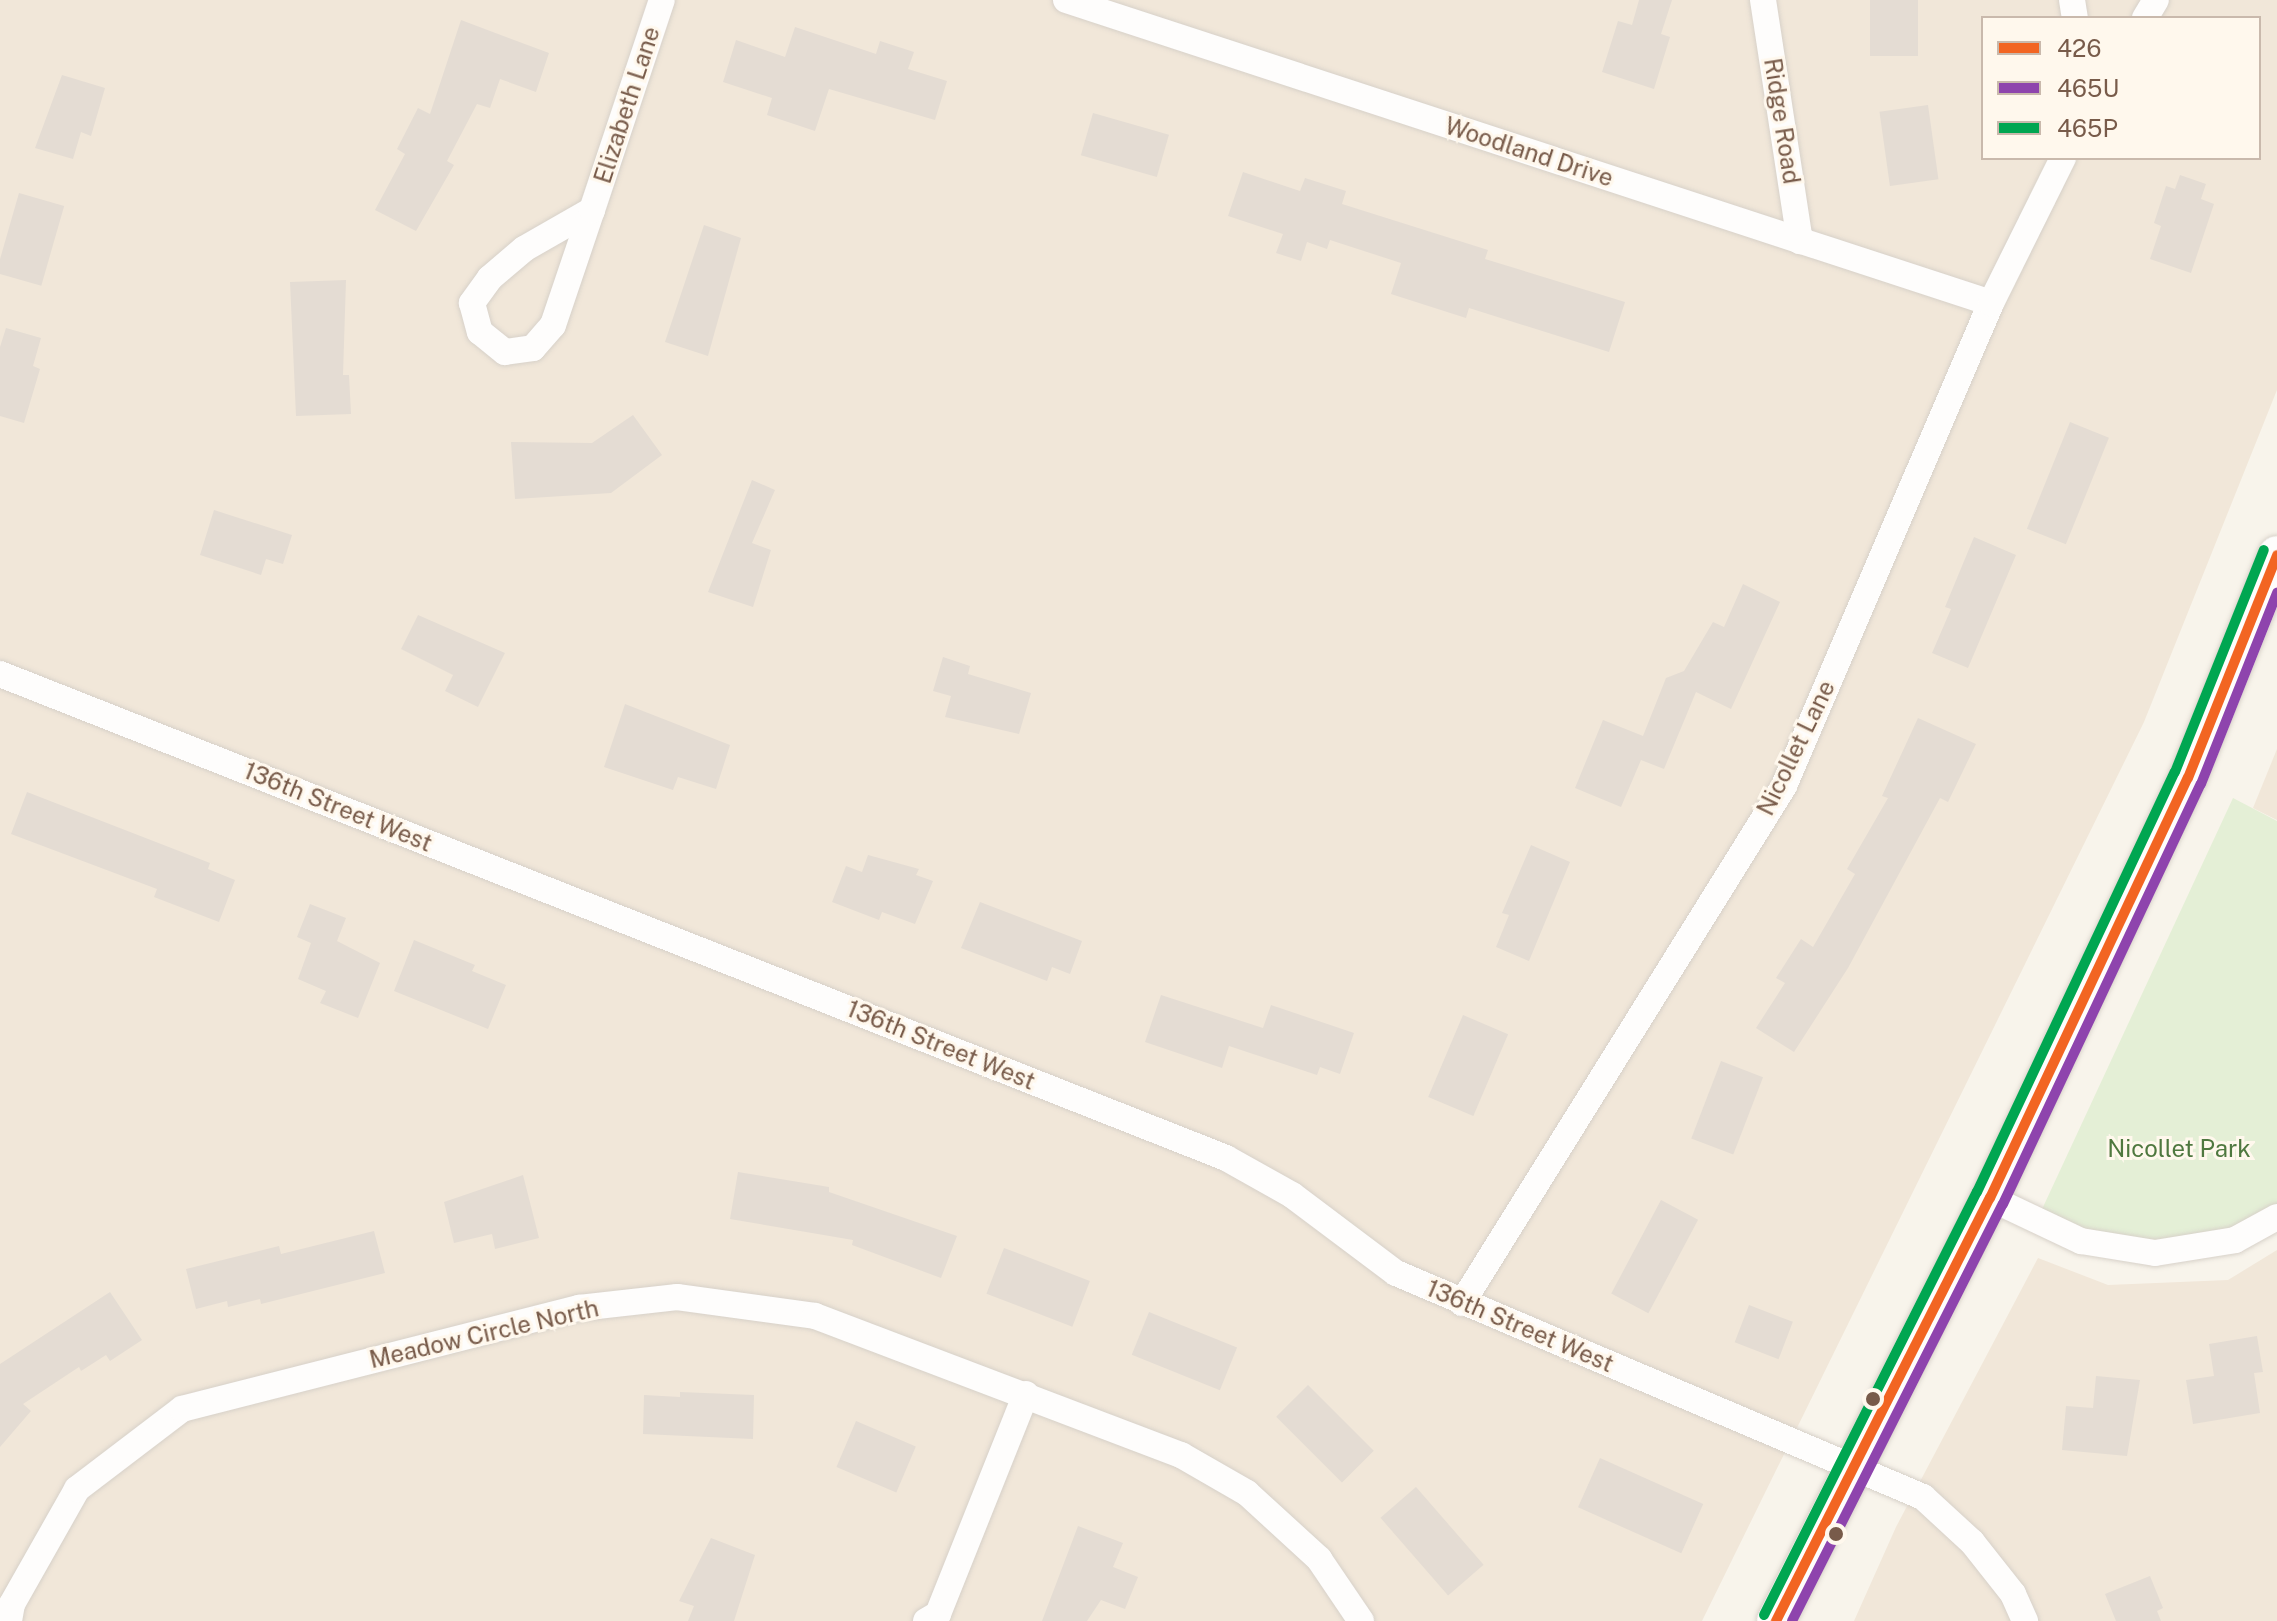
<!DOCTYPE html>
<html>
<head>
<meta charset="utf-8">
<style>
  body { margin:0 }
  #map { position:relative; width:2277px; height:1621px; overflow:hidden; background:#f8f4eb; font-family:"Public Sans",sans-serif }
  div>[style] { position:absolute }
  [style*='--x'] { left:calc(var(--x)*1px); top:calc(var(--y)*1px); width:calc(var(--w)*1px); rotate:calc(var(--a)*1deg) }
  .residential>* { inset:0; background:#f1e7d9 }
  .green>* { inset:0; background:#e4efd6 }
  .building>* { inset:0; background:#e4dcd3; transform-origin:0 0 }
  .roads { filter:drop-shadow(0 0 2px #d7d1c9) drop-shadow(0 0 2px #d7d1c9) }
  .street>* { height:26px; margin:-13px; padding:0 13px; transform-origin:13px; border-radius:13px; background:#fefdfc }
  .secondary>* { height:38px; margin:-19px; padding:0 19px; transform-origin:19px; border-radius:19px; background:#fefdfc }
  .bus-1>* { height:10px; margin:-5px; padding:0 5px; transform-origin:5px; border-radius:5px; background:#f26522 }
  .bus-2>* { height:10px; margin:-5px; padding:0 5px; transform-origin:5px; border-radius:5px; background:#8e44ad }
  .bus-3>* { height:10px; margin:-5px; padding:0 5px; transform-origin:5px; border-radius:5px; background:#00a651 }
  .dots>* { width:22px; height:22px; translate:-50% -50%; box-sizing:border-box; border:4px solid #fff8ed; border-radius:50% }
  span { translate:-50% -50%; white-space:nowrap; text-align:center; line-height:1.15; -webkit-text-stroke:6px #fff8ed; paint-order:stroke }
  .street-label { font-size:24px; color:#785b4a }
  .park-label { font-size:24px; color:#4f783f }
  .legend { position:absolute; left:1981px; top:16px; width:280px; height:144px; box-sizing:border-box; background:#fff8ed; border:2px solid #c9b9ac; margin:0; padding:10px 14px; list-style:none; font-size:24px; color:#785b4a }
  .legend li { display:flex; align-items:center; gap:16px; height:40px }
  .legend b { width:40px; border:2px solid #c9b9ac }
</style>
</head>
<body>
<div id="map">
  <div class="residential">
    <i style="clip-path:polygon(evenodd,0 0,2277px 0,2277px 390px,2144px 722px,1702px 1621px,0 1621px,0 0,1983px 18px,2259px 18px,2259px 158px,1983px 158px,1983px 18px)"></i>
    <i style="clip-path:polygon(2277px 749px,2277px 820px,2253px 808px)"></i>
    <i style="clip-path:polygon(2277px 1250px,2277px 1621px,1854px 1621px,1896px 1527px,2038px 1258px,2108px 1285px,2228px 1280px)"></i>
  </div>
  <div class="green">
    <i style="clip-path:polygon(2233px 798px,2277px 821px,2277px 1217px,2155px 1253px,2037px 1220px)"></i>
  </div>
  <div class="building">
    <i style="clip-path:polygon(1639px 0,1672px 0,1661px 34px,1670px 37px,1654px 89px,1602px 72px,1618px 21px,1632px 25px)"></i>
    <i style="left:1870px;top:0;width:48px;height:56px"></i>
    <i style="clip-path:polygon(461px 20px,549px 53px,536px 92px,500px 79px,490px 108px,477px 104px,447px 161px,454px 165px,416px 231px,375px 210px,405px 154px,397px 149px,418px 108px,430px 114px)"></i>
    <i style="clip-path:polygon(795px 27px,876px 54px,880px 41px,914px 52px,908px 69px,947px 81px,935px 120px,829px 89px,815px 131px,767px 115px,772px 98px,723px 82px,736px 40px,785px 57px)"></i>
    <i style="clip-path:polygon(62px 75px,105px 88px,91px 136px,81px 132px,73px 159px,35px 148px)"></i>
    <i style="left:1928px;top:105px;width:75px;height:49px;rotate:82deg"></i>
    <i style="left:1093px;top:113px;width:79px;height:44px;rotate:16deg"></i>
    <i style="clip-path:polygon(1243px 172px,1300px 191px,1305px 178px,1346px 191px,1342px 204px,1488px 250px,1485px 259px,1625px 302px,1609px 352px,1469px 308px,1466px 318px,1391px 294px,1401px 263px,1330px 240px,1327px 249px,1307px 242px,1301px 261px,1276px 253px,1283px 234px,1228px 216px)"></i>
    <i style="clip-path:polygon(2180px 175px,2206px 184px,2201px 199px,2214px 204px,2191px 273px,2150px 259px,2161px 226px,2154px 223px,2166px 186px,2175px 189px)"></i>
    <i style="left:19px;top:193px;width:47px;height:83px;rotate:16deg"></i>
    <i style="clip-path:polygon(704px 225px,741px 238px,708px 356px,665px 342px)"></i>
    <i style="clip-path:polygon(346px 280px,343px 375px,349px 375px,351px 414px,296px 416px,290px 282px)"></i>
    <i style="clip-path:polygon(6px 328px,41px 338px,33px 366px,40px 369px,24px 423px,0 416px,0 347px)"></i>
    <i style="clip-path:polygon(633px 415px,662px 455px,611px 493px,515px 499px,511px 442px,592px 443px)"></i>
    <i style="left:2070px;top:422px;width:42px;height:115px;rotate:22deg"></i>
    <i style="clip-path:polygon(752px 480px,775px 490px,752px 543px,771px 550px,753px 607px,708px 592px)"></i>
    <i style="clip-path:polygon(214px 510px,292px 535px,283px 564px,266px 559px,261px 575px,200px 555px)"></i>
    <i style="clip-path:polygon(1974px 537px,2016px 555px,1968px 668px,1932px 653px,1951px 609px,1945px 607px)"></i>
    <i style="clip-path:polygon(1743px 584px,1780px 602px,1731px 709px,1696px 692px,1664px 769px,1641px 760px,1621px 807px,1575px 788px,1603px 720px,1643px 736px,1666px 678px,1684px 671px,1713px 622px,1724px 627px)"></i>
    <i style="clip-path:polygon(418px 615px,505px 653px,478px 707px,445px 691px,453px 675px,401px 649px)"></i>
    <i style="clip-path:polygon(943px 657px,970px 666px,968px 674px,1031px 693px,1019px 734px,945px 717px,951px 696px,933px 691px)"></i>
    <i style="clip-path:polygon(625px 704px,730px 745px,716px 789px,678px 777px,673px 790px,604px 767px)"></i>
    <i style="clip-path:polygon(1918px 718px,1976px 744px,1948px 802px,1940px 798px,1848px 968px,1794px 1052px,1756px 1028px,1785px 983px,1776px 978px,1801px 939px,1813px 947px,1855px 874px,1847px 869px,1888px 798px,1882px 796px)"></i>
    <i style="clip-path:polygon(27px 792px,210px 863px,208px 869px,235px 880px,219px 922px,154px 897px,157px 889px,11px 834px)"></i>
    <i style="clip-path:polygon(1531px 845px,1570px 862px,1529px 961px,1496px 947px,1509px 915px,1502px 913px)"></i>
    <i style="clip-path:polygon(868px 855px,919px 869px,916px 875px,933px 881px,915px 924px,882px 912px,879px 920px,832px 902px,846px 866px,862px 872px)"></i>
    <i style="clip-path:polygon(980px 902px,1082px 941px,1070px 974px,1052px 967px,1047px 981px,961px 948px)"></i>
    <i style="clip-path:polygon(310px 904px,346px 918px,337px 941px,380px 963px,358px 1018px,320px 1003px,326px 991px,298px 979px,311px 943px,297px 937px)"></i>
    <i style="clip-path:polygon(414px 940px,475px 965px,472px 971px,506px 985px,488px 1029px,394px 991px)"></i>
    <i style="clip-path:polygon(1161px 995px,1263px 1028px,1271px 1005px,1354px 1033px,1340px 1074px,1320px 1067px,1317px 1075px,1229px 1046px,1222px 1068px,1145px 1042px)"></i>
    <i style="left:1463px;top:1015px;width:49px;height:89px;rotate:23deg"></i>
    <i style="left:1721px;top:1061px;width:45px;height:83px;rotate:21deg"></i>
    <i style="clip-path:polygon(738px 1172px,829px 1187px,829px 1192px,957px 1236px,941px 1278px,852px 1245px,853px 1240px,730px 1219px)"></i>
    <i style="clip-path:polygon(523px 1175px,539px 1238px,495px 1249px,492px 1234px,454px 1243px,444px 1202px)"></i>
    <i style="left:1661px;top:1200px;width:42px;height:106px;rotate:28deg"></i>
    <i style="clip-path:polygon(374px 1231px,385px 1273px,261px 1304px,260px 1299px,228px 1307px,227px 1301px,196px 1309px,186px 1269px,279px 1246px,281px 1254px)"></i>
    <i style="left:1004px;top:1248px;width:92px;height:49px;rotate:21deg"></i>
    <i style="clip-path:polygon(110px 1292px,142px 1340px,110px 1361px,106px 1355px,81px 1371px,79px 1367px,23px 1404px,31px 1411px,0 1447px,0 1364px)"></i>
    <i style="left:1749px;top:1305px;width:47px;height:40px;rotate:21deg"></i>
    <i style="left:1149px;top:1312px;width:95px;height:46px;rotate:22deg"></i>
    <i style="clip-path:polygon(2257px 1336px,2263px 1372px,2254px 1373px,2260px 1413px,2193px 1424px,2186px 1380px,2214px 1376px,2209px 1344px)"></i>
    <i style="clip-path:polygon(2096px 1376px,2140px 1380px,2127px 1456px,2062px 1450px,2066px 1406px,2093px 1408px)"></i>
    <i style="left:1308px;top:1385px;width:93px;height:45px;rotate:45deg"></i>
    <i style="clip-path:polygon(680px 1392px,754px 1395px,753px 1439px,643px 1434px,644px 1395px,680px 1397px)"></i>
    <i style="left:856px;top:1421px;width:65px;height:50px;rotate:23deg"></i>
    <i style="left:1600px;top:1458px;width:113px;height:54px;rotate:24deg"></i>
    <i style="left:1416px;top:1487px;width:103px;height:47px;rotate:49deg"></i>
    <i style="clip-path:polygon(1078px 1526px,1123px 1543px,1113px 1567px,1138px 1577px,1125px 1609px,1101px 1600px,1087px 1621px,1042px 1621px)"></i>
    <i style="clip-path:polygon(711px 1538px,755px 1555px,734px 1621px,688px 1621px,694px 1606px,679px 1601px)"></i>
    <i style="clip-path:polygon(2150px 1576px,2163px 1608px,2157px 1611px,2161px 1621px,2116px 1621px,2105px 1594px)"></i>
  </div>
  <div class="roads">
    <div class="street">
      <i style="--x:1066;--y:0;--w:973;--a:18.14"></i>
      <i style="--x:1763;--y:0;--w:244;--a:81.3"></i>
      <i style="--x:2072;--y:0;--w:18;--a:81"></i>
      <i style="--x:2145;--y:18;--w:21;--a:-59"></i>
      <i style="--x:592;--y:210;--w:78;--a:150.2"></i>
      <i style="--x:524;--y:249;--w:45;--a:139.5"></i>
      <i style="--x:490;--y:278;--w:31;--a:126"></i>
      <i style="--x:472;--y:303;--w:30;--a:75"></i>
      <i style="--x:480;--y:332;--w:32;--a:39"></i>
      <i style="--x:505;--y:352;--w:28;--a:-8"></i>
      <i style="--x:533;--y:348;--w:30;--a:-49"></i>
      <i style="--x:553;--y:325;--w:121;--a:-71.3"></i>
      <i style="--x:592;--y:210;--w:221;--a:-71.6"></i>
      <i style="--x:0;--y:674;--w:1318;--a:21.54"></i>
      <i style="--x:1226;--y:1158;--w:76;--a:29.3"></i>
      <i style="--x:1292;--y:1195;--w:130;--a:36.9"></i>
      <i style="--x:1396;--y:1273;--w:573;--a:23.03"></i>
      <i style="--x:1923;--y:1497;--w:67;--a:42.6"></i>
      <i style="--x:1972;--y:1542;--w:66;--a:51.7"></i>
      <i style="--x:2013;--y:1594;--w:30;--a:66"></i>
      <i style="--x:1990;--y:1198;--w:101;--a:25.3"></i>
      <i style="--x:2081;--y:1241;--w:75;--a:9.2"></i>
      <i style="--x:2155;--y:1253;--w:81;--a:-9.2"></i>
      <i style="--x:2235;--y:1240;--w:48;--a:-28.7"></i>
      <i style="--x:1462;--y:1303;--w:609;--a:-58.08"></i>
      <i style="--x:1784;--y:786;--w:525;--a:-66.8"></i>
      <i style="--x:1991;--y:303;--w:162;--a:-63.6"></i>
      <i style="--x:9;--y:1621;--w:17;--a:-80"></i>
      <i style="--x:12;--y:1604;--w:132;--a:-60.5"></i>
      <i style="--x:77;--y:1489;--w:132;--a:-37.3"></i>
      <i style="--x:182;--y:1409;--w:410;--a:-14.3"></i>
      <i style="--x:579;--y:1308;--w:99;--a:-6.4"></i>
      <i style="--x:677;--y:1297;--w:139;--a:7.8"></i>
      <i style="--x:815;--y:1316;--w:392;--a:20.8"></i>
      <i style="--x:1181;--y:1455;--w:76;--a:29.9"></i>
      <i style="--x:1247;--y:1493;--w:98;--a:42.5"></i>
      <i style="--x:1319;--y:1559;--w:75;--a:55.9"></i>
      <i style="--x:926;--y:1621;--w:14;--a:-30"></i>
      <i style="--x:938;--y:1614;--w:237;--a:-68.2"></i>
    </div>
    <div class="secondary">
      <i style="--x:1776;--y:1621;--w:474;--a:-63.2"></i>
      <i style="--x:1990;--y:1198;--w:464;--a:-64.8"></i>
      <i style="--x:2188;--y:778;--w:240;--a:-68.2"></i>
    </div>
  </div>
  <div class="bus-1">
    <i style="--x:1776;--y:1621;--w:474;--a:-63.2"></i>
    <i style="--x:1990;--y:1198;--w:464;--a:-64.8"></i>
    <i style="--x:2188;--y:778;--w:240;--a:-68.2"></i>
  </div>
  <div class="bus-2">
    <i style="--x:1792;--y:1621;--w:467;--a:-63.2"></i>
    <i style="--x:2003;--y:1204;--w:464;--a:-64.8"></i>
    <i style="--x:2201;--y:784;--w:206;--a:-68.3"></i>
  </div>
  <div class="bus-3">
    <i style="--x:1764;--y:1615;--w:474;--a:-63.3"></i>
    <i style="--x:1977;--y:1192;--w:464;--a:-64.8"></i>
    <i style="--x:2175;--y:772;--w:239;--a:-68.2"></i>
  </div>
  <div class="dots">
    <i style="left:1873px;top:1399px;background:#785b4a"></i>
    <i style="left:1836px;top:1534px;background:#785b4a"></i>
  </div>
  <div class="street-label">
    <span style="left:627px;top:105px;rotate:-72deg">Elizabeth Lane</span>
    <span style="left:1782px;top:121px;rotate:81deg">Ridge Road</span>
    <span style="left:1529px;top:152px;rotate:18deg">Woodland Drive</span>
    <span style="left:1796px;top:748px;rotate:-64deg">Nicollet Lane</span>
    <span style="left:338px;top:807px;rotate:22deg">136th Street West</span>
    <span style="left:941px;top:1045px;rotate:22deg">136th Street West</span>
    <span style="left:1520px;top:1326px;rotate:23deg">136th Street West</span>
    <span style="left:484px;top:1334px;rotate:-13deg">Meadow Circle North</span>
  </div>
  <div class="park-label">
    <span style="left:2179px;top:1149px">Nicollet Park</span>
  </div>
  <ul class="legend">
  <li><b style="height:10px;background:#f26522"></b>426</li>
  <li><b style="height:10px;background:#8e44ad"></b>465U</li>
  <li><b style="height:10px;background:#00a651"></b>465P</li>
  </ul>
</div>
</body>
</html>
